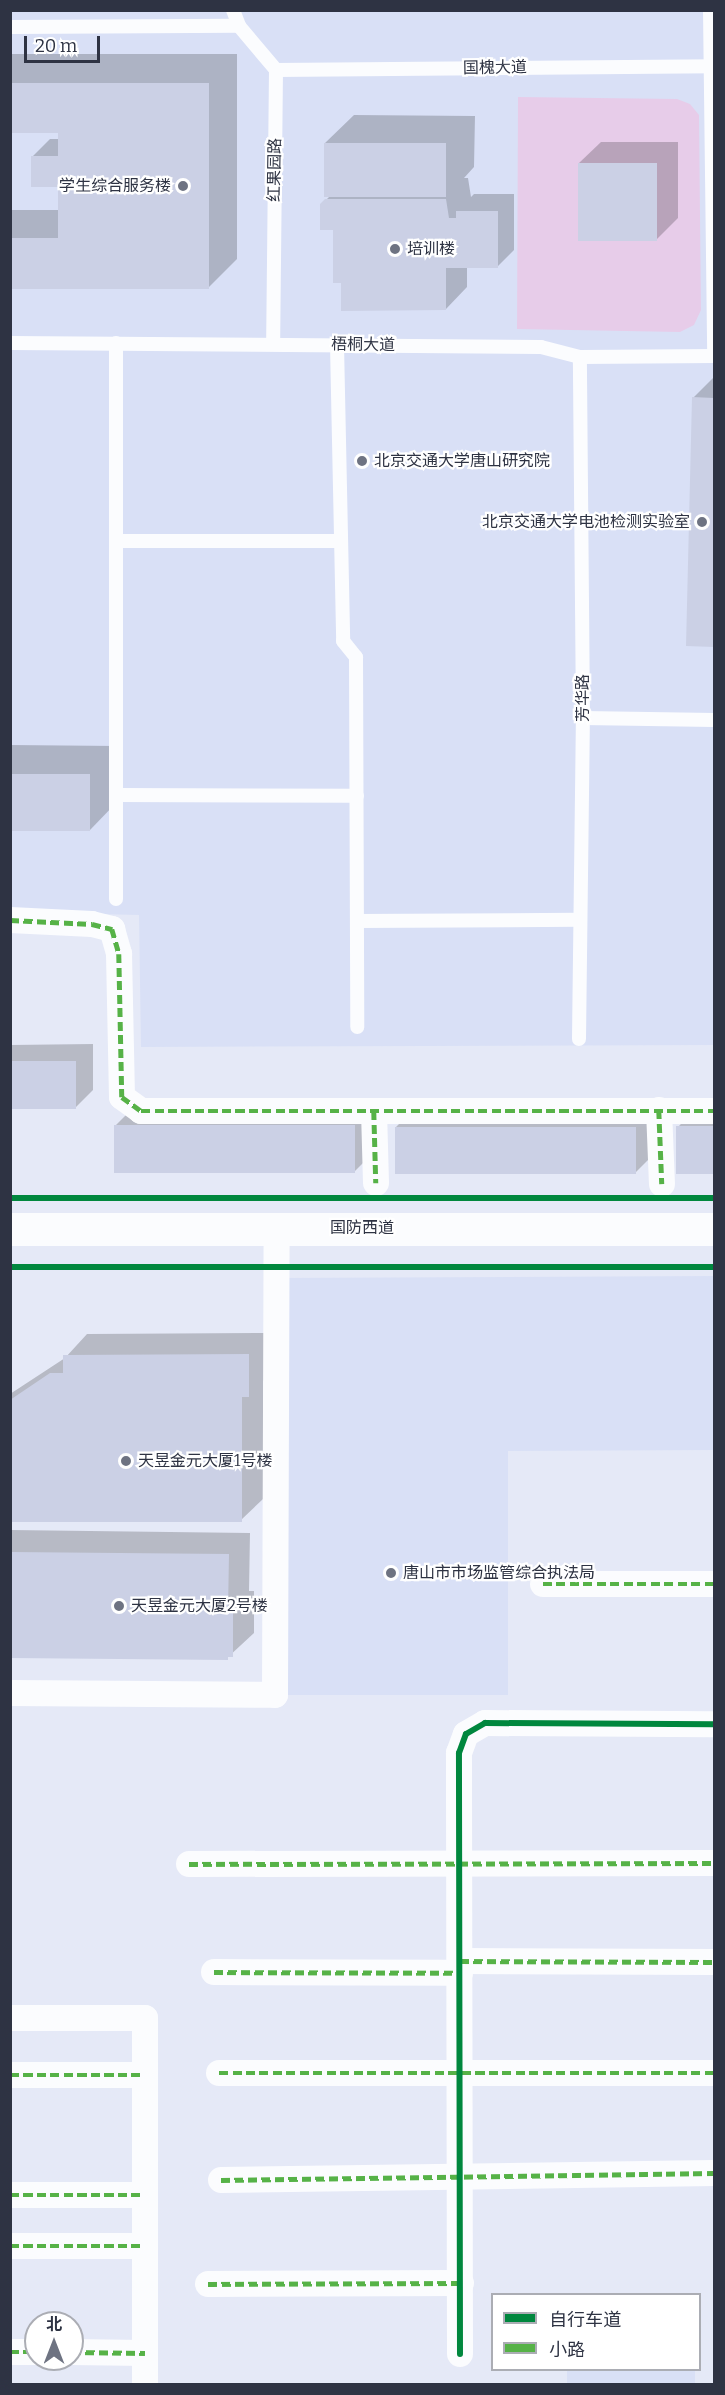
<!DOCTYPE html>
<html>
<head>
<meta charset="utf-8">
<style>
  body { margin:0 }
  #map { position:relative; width:725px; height:2395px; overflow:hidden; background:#e5e9f7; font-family:Bitter,"Noto Sans SC",serif }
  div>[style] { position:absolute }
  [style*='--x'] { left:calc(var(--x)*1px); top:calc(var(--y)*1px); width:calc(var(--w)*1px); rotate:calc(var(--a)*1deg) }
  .built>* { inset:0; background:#d9e0f6; transform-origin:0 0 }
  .green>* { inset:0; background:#e7cce9 }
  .shadow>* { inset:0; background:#0003 }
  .building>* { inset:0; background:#cbd0e5; transform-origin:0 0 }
  .service>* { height:14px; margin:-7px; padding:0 7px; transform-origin:7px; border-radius:7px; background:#fbfcfe }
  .minor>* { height:26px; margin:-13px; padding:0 13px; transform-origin:13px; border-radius:13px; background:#fbfcfe }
  .tertiary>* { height:33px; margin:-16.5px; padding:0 16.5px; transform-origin:16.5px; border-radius:16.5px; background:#fbfcfe }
  .quiet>* { height:4.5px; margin-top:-2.25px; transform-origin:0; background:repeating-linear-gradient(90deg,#56b247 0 9px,transparent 0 13.5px) }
  .cycleway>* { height:6px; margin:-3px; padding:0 3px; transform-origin:3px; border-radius:3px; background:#00873e }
  .dots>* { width:16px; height:16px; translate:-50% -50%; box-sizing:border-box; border:3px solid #fff; border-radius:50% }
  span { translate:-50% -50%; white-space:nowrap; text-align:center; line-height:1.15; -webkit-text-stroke:4.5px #fff; paint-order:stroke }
  .street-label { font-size:16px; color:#2e3343 }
  .poi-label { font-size:16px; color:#2e3343 }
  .right { translate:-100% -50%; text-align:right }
  .left { translate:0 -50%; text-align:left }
  .frame { position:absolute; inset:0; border:12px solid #2e3343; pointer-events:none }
  .legend { position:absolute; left:491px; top:2293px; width:210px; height:78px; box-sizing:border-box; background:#fff; border:2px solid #abadb4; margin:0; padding:8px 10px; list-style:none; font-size:18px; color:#2e3343 }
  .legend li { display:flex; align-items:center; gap:12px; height:30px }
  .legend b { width:30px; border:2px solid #abadb4 }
  .north { position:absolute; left:24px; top:2311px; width:60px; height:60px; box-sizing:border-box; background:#fff; border:2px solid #abadb4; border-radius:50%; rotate:0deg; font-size:16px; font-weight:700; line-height:24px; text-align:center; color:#2e3343 }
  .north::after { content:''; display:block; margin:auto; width:21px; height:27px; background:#6e7382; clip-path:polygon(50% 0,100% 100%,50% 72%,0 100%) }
  .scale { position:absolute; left:24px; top:36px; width:76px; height:27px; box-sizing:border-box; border:3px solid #2e3343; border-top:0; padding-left:8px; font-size:18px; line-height:21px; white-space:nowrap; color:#2e3343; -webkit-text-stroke:4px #fff; paint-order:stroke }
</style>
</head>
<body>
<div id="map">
  <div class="built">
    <i style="clip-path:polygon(11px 11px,714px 11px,714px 1045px,141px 1047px,139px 915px,11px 912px)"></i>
    <i style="clip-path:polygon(714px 1276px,714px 1450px,508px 1451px,508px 1695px,275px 1695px,273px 1278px)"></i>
    <i style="left:567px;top:2370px;width:128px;height:14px"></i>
  </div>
  <div class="green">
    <i style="clip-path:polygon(518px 97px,677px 99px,690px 104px,699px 115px,701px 310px,694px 325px,680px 332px,517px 329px)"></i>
  </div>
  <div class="shadow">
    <i style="clip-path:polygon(10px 54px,237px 54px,237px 259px,208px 288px,10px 288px,10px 210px,59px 210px,59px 185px,32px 157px,50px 139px,59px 139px,59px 132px,10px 132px)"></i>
    <i style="clip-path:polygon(354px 115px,475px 116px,474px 167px,464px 178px,468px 178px,471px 197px,474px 194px,514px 194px,514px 250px,497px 267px,467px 267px,467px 287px,446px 309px,342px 282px,334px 229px,322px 204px,330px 196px,325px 143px)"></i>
    <i style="clip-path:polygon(601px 142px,678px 142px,678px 218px,656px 240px,579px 163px)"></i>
    <i style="clip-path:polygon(714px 377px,714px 645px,687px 644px,693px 398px)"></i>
    <i style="clip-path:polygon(10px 745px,118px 746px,118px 801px,90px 830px,10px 829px)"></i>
    <i style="clip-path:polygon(93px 1044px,93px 1090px,76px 1107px,10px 1107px,10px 1045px)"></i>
    <i style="clip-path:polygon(137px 1104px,376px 1104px,376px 1150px,354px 1172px,115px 1126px)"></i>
    <i style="clip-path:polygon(418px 1105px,657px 1105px,657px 1151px,635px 1173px,396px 1127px)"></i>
    <i style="clip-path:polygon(699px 1105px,714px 1105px,714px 1172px,678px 1173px,678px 1127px)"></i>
    <i style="clip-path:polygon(270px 1333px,270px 1374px,263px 1381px,263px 1499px,241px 1520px,10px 1520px,10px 1394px,65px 1358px,87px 1334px)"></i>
    <i style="clip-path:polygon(10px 1530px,250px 1533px,249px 1591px,254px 1591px,254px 1633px,227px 1658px,10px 1655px)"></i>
  </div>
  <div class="building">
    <i style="clip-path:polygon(10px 83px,209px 83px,209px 289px,10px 289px,10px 238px,58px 238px,58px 187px,31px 187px,31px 156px,58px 156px,58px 133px,10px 133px)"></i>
    <i style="left:324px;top:143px;width:122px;height:54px"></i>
    <i style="left:578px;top:163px;width:79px;height:78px"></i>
    <i style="clip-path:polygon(325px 199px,446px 199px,449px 218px,456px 218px,456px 211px,498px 211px,498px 268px,446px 268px,446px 310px,341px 311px,341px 283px,333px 283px,333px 230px,320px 230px,320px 204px)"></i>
    <i style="clip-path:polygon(692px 397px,714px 398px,714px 647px,686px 646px)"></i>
    <i style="left:10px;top:774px;width:80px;height:57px"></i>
    <i style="left:10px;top:1061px;width:66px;height:48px"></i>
    <i style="left:114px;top:1125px;width:241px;height:48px"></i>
    <i style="left:714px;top:1126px;width:48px;height:38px;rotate:90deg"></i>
    <i style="left:395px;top:1127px;width:241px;height:47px"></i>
    <i style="clip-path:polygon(249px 1354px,249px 1397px,242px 1397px,242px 1522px,10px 1522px,10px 1400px,50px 1373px,63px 1373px,63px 1355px)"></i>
    <i style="clip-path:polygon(10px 1552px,229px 1554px,228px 1612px,233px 1612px,233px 1657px,228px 1657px,228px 1660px,10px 1658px)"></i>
  </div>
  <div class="service">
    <i style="--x:233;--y:10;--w:17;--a:69"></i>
    <i style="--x:239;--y:26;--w:57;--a:49.9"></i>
    <i style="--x:276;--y:70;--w:274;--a:90.6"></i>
    <i style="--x:710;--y:10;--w:346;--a:89.3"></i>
    <i style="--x:10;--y:27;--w:229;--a:-0.3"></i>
    <i style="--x:276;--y:70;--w:438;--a:-0.5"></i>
    <i style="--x:10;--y:343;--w:531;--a:0.43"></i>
    <i style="--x:541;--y:347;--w:40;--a:14.4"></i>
    <i style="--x:580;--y:357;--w:134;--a:-0.4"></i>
    <i style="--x:116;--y:343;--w:556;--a:90"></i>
    <i style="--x:337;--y:345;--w:296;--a:88.8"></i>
    <i style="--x:343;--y:641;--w:21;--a:51"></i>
    <i style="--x:356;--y:657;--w:370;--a:89.8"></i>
    <i style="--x:116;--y:541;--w:223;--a:0"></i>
    <i style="--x:583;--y:718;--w:131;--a:0.9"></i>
    <i style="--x:116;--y:795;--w:241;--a:0.2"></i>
    <i style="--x:357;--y:921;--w:223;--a:-0.3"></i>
    <i style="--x:579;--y:1039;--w:321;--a:-89.3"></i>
    <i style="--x:583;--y:718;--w:361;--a:-90.5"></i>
  </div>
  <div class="minor">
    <i style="--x:10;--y:920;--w:82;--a:2.8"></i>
    <i style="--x:92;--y:924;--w:21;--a:14"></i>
    <i style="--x:112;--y:929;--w:26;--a:74"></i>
    <i style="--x:119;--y:954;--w:143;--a:88.8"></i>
    <i style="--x:122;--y:1097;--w:24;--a:36"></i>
    <i style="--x:141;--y:1111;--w:573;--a:0"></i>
    <i style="--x:659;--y:1110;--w:74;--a:87.7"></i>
    <i style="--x:374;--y:1111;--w:72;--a:88.4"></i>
    <i style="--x:543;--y:1584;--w:171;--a:0"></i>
    <i style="--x:10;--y:1693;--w:265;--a:0.4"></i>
    <i style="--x:275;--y:1695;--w:467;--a:-89.8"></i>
    <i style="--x:189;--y:1864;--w:525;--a:-0.11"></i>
    <i style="--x:460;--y:1961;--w:254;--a:0.2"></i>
    <i style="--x:214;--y:1972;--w:246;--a:0.2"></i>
    <i style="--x:10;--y:2018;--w:135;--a:0"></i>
    <i style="--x:145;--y:2018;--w:366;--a:90"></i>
    <i style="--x:219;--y:2073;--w:495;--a:0"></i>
    <i style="--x:10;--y:2075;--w:135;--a:0"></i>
    <i style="--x:221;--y:2180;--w:493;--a:-0.8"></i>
    <i style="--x:10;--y:2195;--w:135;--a:0"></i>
    <i style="--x:10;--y:2246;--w:135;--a:0"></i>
    <i style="--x:208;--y:2284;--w:253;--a:-0.2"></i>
    <i style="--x:10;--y:2352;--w:26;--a:0"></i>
    <i style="--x:72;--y:2352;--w:73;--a:0.8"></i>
    <i style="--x:460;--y:2354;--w:601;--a:-90.1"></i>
    <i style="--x:459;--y:1753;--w:20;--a:-70"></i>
    <i style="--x:466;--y:1734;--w:22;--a:-30"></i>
    <i style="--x:485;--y:1723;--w:229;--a:0.3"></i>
  </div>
  <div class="tertiary">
    <i style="--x:10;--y:1229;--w:704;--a:0"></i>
  </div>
  <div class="quiet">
    <i style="--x:10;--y:920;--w:82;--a:2.8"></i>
    <i style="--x:92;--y:924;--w:21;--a:14"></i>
    <i style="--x:112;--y:929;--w:26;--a:74"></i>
    <i style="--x:119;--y:954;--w:143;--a:88.8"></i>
    <i style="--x:122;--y:1097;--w:24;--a:36"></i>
    <i style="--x:141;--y:1111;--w:573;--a:0"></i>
    <i style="--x:659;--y:1110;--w:74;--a:87.7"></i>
    <i style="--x:374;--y:1111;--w:72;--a:88.4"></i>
    <i style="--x:543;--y:1584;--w:171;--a:0"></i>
    <i style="--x:189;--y:1864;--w:525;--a:-0.11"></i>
    <i style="--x:460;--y:1961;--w:254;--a:0.2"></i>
    <i style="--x:214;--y:1972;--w:246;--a:0.2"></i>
    <i style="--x:219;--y:2073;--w:495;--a:0"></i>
    <i style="--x:10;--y:2075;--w:135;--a:0"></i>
    <i style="--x:221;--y:2180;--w:493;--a:-0.8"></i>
    <i style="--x:10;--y:2195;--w:135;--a:0"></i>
    <i style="--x:10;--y:2246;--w:135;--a:0"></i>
    <i style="--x:208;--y:2284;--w:253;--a:-0.2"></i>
    <i style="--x:10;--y:2352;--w:26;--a:0"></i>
    <i style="--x:72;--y:2352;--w:73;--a:0.8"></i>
  </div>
  <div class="cycleway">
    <i style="--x:10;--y:1198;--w:704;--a:0"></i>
    <i style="--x:10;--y:1267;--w:704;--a:0"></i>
    <i style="--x:460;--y:2354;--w:601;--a:-90.1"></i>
    <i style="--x:459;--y:1753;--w:20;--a:-70"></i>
    <i style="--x:466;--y:1734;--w:22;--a:-30"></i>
    <i style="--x:485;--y:1723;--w:229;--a:0.3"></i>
  </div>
  <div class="dots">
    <i style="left:183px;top:186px;background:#6e7382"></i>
    <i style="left:395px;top:249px;background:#6e7382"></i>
    <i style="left:362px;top:461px;background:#6e7382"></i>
    <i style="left:702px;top:522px;background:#6e7382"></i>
    <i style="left:126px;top:1461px;background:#6e7382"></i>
    <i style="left:391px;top:1573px;background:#6e7382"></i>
    <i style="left:119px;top:1606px;background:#6e7382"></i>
  </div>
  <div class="street-label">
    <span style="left:495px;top:68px;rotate:-1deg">国槐大道</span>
    <span style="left:275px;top:170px;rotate:-89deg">红果园路</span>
    <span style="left:363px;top:345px;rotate:1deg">梧桐大道</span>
    <span style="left:583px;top:698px;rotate:-90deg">芳华路</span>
    <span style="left:362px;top:1228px">国防西道</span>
  </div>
  <div class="poi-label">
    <span class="right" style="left:171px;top:186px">学生综合服务楼</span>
    <span class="left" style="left:407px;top:249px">培训楼</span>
    <span class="left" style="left:374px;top:461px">北京交通大学唐山研究院</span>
    <span class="right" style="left:690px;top:522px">北京交通大学电池检测实验室</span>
    <span class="left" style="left:138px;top:1461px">天昱金元大厦1号楼</span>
    <span class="left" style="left:403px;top:1573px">唐山市市场监管综合执法局</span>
    <span class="left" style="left:131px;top:1606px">天昱金元大厦2号楼</span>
  </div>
  <div class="frame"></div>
  <ul class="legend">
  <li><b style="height:8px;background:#00873e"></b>自行车道</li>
  <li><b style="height:8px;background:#56b247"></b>小路</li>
  </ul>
  <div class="north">北</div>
  <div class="scale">20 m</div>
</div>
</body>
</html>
